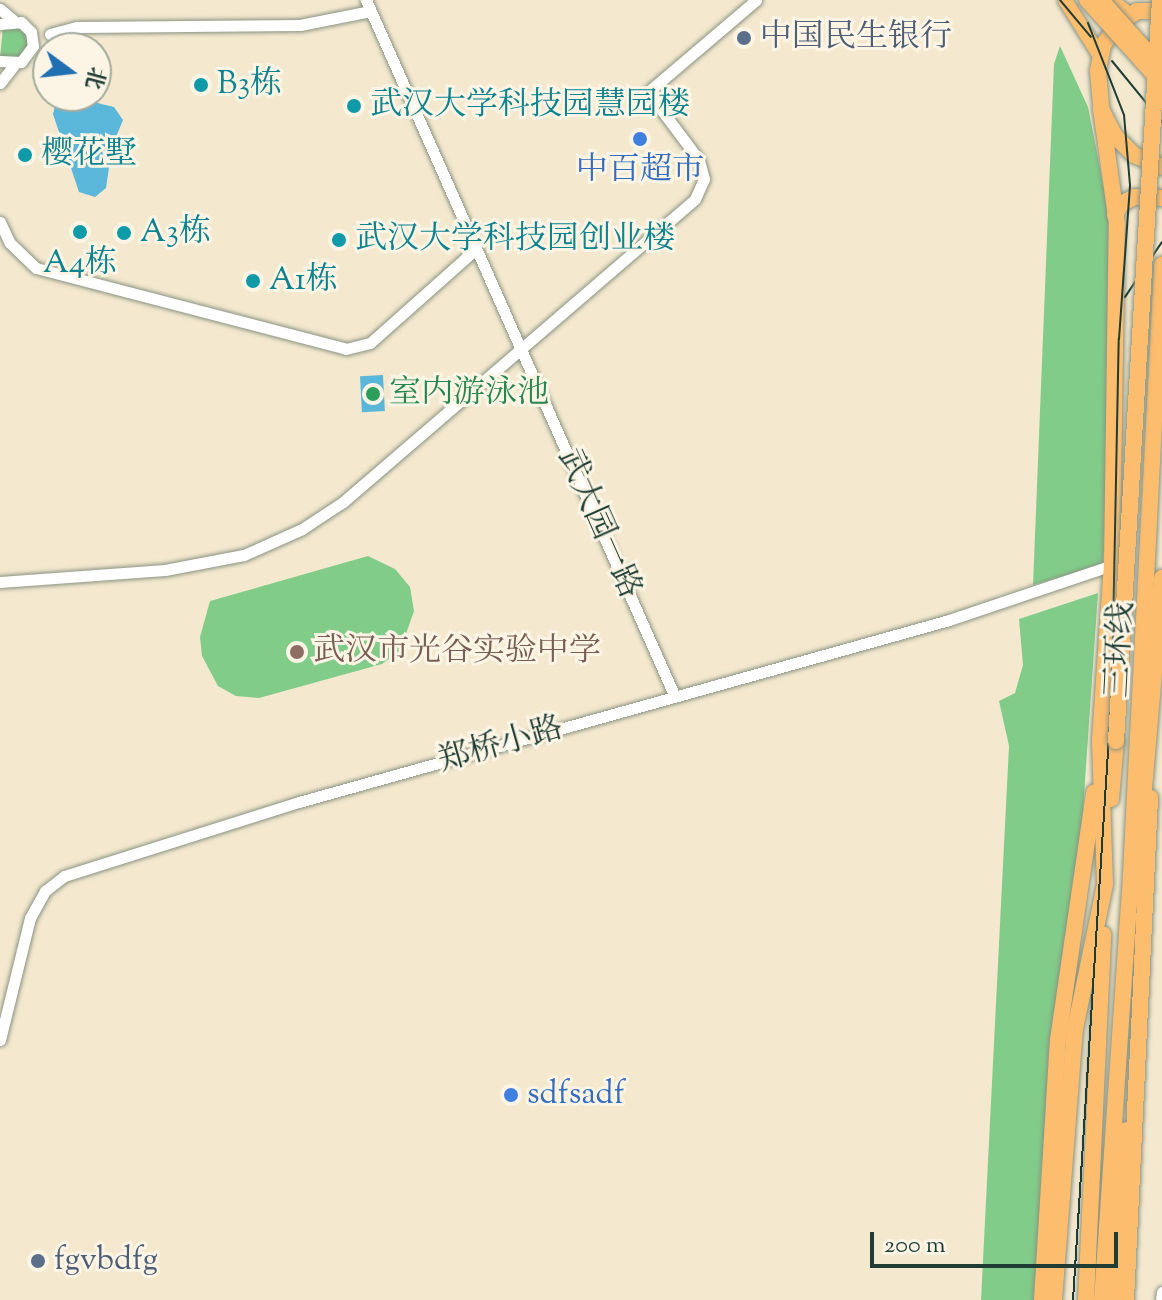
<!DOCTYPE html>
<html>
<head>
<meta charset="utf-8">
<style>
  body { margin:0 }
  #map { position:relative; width:1162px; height:1300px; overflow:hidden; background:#f4e9cf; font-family:"Sorts Mill Goudy","Noto Serif SC",serif }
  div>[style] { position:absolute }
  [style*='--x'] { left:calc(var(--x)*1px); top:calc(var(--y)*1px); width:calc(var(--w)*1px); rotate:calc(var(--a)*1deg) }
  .green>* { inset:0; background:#82cc8a }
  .water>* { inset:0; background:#5bb7d9; transform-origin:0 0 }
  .roads { filter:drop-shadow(0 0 2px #8a9382) drop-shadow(0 0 2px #8a9382) }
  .minor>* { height:11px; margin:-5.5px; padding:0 5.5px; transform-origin:5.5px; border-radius:5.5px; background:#fff }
  .major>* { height:14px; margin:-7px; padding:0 7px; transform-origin:7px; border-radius:7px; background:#fcbd6f }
  .highway>* { height:16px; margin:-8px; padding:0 8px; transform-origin:8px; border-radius:8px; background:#fcbd6f }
  .tram>* { height:2px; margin:-1px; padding:0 1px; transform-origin:1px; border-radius:1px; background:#1f3d34 }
  .bridges { filter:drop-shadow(0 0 2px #8a9382) drop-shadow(0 0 2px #8a9382) }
  .major-bridge>* { height:14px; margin:-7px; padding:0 7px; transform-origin:7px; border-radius:7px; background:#fcbd6f }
  .highway-bridge>* { height:16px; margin:-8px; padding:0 8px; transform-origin:8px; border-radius:8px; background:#fcbd6f }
  .dots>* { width:22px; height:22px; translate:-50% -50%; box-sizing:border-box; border:4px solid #fcf5e5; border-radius:50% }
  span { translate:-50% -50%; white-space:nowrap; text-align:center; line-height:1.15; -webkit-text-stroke:6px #fcf5e5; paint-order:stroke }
  .service-label { font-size:32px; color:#4e5e75 }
  .left { translate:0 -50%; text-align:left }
  .culture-label { font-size:32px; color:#0d838f }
  .shop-label { font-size:32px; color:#366cbe }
  .leisure-label { font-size:32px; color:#27864d }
  .street-label { font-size:32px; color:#1f3d34 }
  .education-label { font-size:32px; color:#785e54 }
  .north { position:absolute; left:32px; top:32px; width:80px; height:80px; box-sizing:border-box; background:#fcf5e5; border:2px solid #a4ab9e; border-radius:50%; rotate:105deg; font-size:22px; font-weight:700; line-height:32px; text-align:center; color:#1f3d34 }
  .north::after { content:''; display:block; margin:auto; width:28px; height:36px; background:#1f6fb2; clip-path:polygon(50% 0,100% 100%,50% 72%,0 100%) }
  .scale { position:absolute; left:870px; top:1232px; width:248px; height:36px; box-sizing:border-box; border:4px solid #1f3d34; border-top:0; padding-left:10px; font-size:24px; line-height:28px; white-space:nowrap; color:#1f3d34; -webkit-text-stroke:6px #fcf5e5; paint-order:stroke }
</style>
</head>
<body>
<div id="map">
  <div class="green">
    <i style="clip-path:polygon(3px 27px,23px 28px,30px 41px,18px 60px,0 58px)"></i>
    <i style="clip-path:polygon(1060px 46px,1088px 107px,1107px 204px,1122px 221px,1103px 564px,1033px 585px,1054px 64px)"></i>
    <i style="clip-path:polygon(368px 556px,395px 569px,410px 587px,414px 611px,400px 651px,382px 664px,259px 698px,236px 696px,218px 686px,202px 656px,200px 637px,210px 601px)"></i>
    <i style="clip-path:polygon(1098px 593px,1079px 867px,1037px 1284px,1034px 1300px,981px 1300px,1009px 746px,999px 701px,1015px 693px,1023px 665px,1019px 619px)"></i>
  </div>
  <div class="water">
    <i style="clip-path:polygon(68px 96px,114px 107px,123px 120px,112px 147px,106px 188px,95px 197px,79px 192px,53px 114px,56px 102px)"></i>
    <i style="left:383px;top:375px;width:36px;height:23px;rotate:87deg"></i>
  </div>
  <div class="roads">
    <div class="minor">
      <i style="--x:366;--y:0;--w:762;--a:66.09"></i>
      <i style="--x:0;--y:9;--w:17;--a:40"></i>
      <i style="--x:0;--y:24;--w:21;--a:-5"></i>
      <i style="--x:21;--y:22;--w:14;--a:45"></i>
      <i style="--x:31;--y:32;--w:14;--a:82"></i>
      <i style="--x:33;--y:46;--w:20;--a:127"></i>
      <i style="--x:21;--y:62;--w:21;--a:-177"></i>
      <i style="--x:50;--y:34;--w:28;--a:-15"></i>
      <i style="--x:77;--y:27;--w:223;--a:-0.5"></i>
      <i style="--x:300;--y:25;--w:72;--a:-11.2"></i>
      <i style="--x:0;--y:83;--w:24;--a:-52"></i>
      <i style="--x:0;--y:222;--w:23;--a:65"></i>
      <i style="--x:10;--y:243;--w:36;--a:44"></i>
      <i style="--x:36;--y:268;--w:320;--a:14.6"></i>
      <i style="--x:346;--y:349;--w:25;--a:-14"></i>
      <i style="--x:370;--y:343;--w:142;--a:-41.6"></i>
      <i style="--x:0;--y:582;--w:165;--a:-4.2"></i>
      <i style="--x:165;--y:570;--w:80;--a:-10.8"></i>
      <i style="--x:244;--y:555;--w:64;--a:-24.1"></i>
      <i style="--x:302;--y:529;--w:49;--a:-33.4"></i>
      <i style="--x:343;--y:502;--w:464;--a:-40.7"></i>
      <i style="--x:695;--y:199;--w:22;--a:-66"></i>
      <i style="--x:704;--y:179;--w:20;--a:-105"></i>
      <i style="--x:699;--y:160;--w:85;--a:-126.9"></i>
      <i style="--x:648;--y:92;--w:142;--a:-40.4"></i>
      <i style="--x:0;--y:1040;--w:126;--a:-76.2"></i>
      <i style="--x:30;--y:918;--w:31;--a:-61"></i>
      <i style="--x:45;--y:891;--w:24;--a:-38"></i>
      <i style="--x:64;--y:876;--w:246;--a:-17.5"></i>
      <i style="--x:299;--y:802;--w:675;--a:-15.64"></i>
      <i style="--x:949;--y:620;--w:172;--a:-18.6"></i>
      <i style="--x:1161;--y:1300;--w:8;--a:-83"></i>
    </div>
    <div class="major">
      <i style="--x:1065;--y:0;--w:66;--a:58"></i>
      <i style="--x:1110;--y:0;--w:26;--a:36"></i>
    </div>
    <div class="highway">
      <i style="--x:1162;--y:11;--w:25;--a:180"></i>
      <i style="--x:1137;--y:11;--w:24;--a:144"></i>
      <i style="--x:1118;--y:25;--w:25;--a:127"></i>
      <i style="--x:1103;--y:45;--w:26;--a:101"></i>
      <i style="--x:1098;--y:71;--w:38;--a:85"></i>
      <i style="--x:1101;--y:109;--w:30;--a:63"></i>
      <i style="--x:1115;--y:136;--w:27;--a:45"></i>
      <i style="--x:1134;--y:155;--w:30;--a:23"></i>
      <i style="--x:1115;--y:215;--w:13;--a:-61"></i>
      <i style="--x:1121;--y:204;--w:15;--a:-28"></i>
      <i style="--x:1134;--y:197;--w:28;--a:2"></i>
      <i style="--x:1111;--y:799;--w:58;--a:-85.1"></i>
      <i style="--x:1142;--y:812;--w:235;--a:-85.1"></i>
      <i style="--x:1113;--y:1298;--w:168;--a:-85.9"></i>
      <i style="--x:1042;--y:1300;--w:260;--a:-86.5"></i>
      <i style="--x:1058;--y:1040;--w:250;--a:-81.7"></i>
      <i style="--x:1054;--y:1300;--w:272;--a:-85.6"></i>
      <i style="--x:1075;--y:1029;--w:148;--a:-78.3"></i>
      <i style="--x:1105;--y:884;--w:144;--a:-92"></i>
      <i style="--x:1100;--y:740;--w:175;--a:-86.1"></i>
      <i style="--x:1112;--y:565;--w:341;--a:-89.2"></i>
      <i style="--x:1117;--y:224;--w:116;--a:-97.9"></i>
      <i style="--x:1086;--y:1300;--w:366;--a:-87.3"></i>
      <i style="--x:1102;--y:1300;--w:408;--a:-86.1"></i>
      <i style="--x:1130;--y:893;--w:629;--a:-87.08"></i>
      <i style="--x:1126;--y:1300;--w:503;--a:-87.26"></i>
    </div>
  </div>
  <div class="tram">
    <i style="--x:1060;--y:0;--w:48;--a:50"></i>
    <i style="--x:1112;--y:61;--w:79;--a:50.7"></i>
    <i style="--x:1125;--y:297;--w:66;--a:-56.1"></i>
    <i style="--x:1073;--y:1300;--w:613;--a:-86.35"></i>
    <i style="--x:1112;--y:688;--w:349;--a:-88.9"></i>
    <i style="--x:1119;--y:339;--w:154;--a:-85.9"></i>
    <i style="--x:1130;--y:185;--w:70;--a:-94.9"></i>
    <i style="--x:1124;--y:115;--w:99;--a:-111.4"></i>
  </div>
  <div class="bridges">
    <div class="major-bridge">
      <i style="--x:1086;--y:0;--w:108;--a:48"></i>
      <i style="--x:1102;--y:0;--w:90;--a:48.2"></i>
    </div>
    <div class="highway-bridge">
      <i style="--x:1116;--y:741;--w:742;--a:-86.6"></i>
    </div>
  </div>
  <div class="dots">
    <i style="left:744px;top:38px;background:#5c6f8a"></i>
    <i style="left:201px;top:85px;background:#0f9aa8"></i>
    <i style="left:354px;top:106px;background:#0f9aa8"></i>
    <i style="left:640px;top:139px;background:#3f7fe0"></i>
    <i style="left:25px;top:155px;background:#0f9aa8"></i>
    <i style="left:80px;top:232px;background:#0f9aa8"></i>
    <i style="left:124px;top:233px;background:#0f9aa8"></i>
    <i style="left:339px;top:240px;background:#0f9aa8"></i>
    <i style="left:253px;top:281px;background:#0f9aa8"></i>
    <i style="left:373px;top:394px;background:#2e9e5b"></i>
    <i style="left:297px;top:652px;background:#8d6e63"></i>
    <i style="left:511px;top:1095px;background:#3f7fe0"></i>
    <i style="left:38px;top:1261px;background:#5c6f8a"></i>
  </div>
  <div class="service-label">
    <span class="left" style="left:760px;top:38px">中国民生银行</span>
    <span class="left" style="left:54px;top:1261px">fgvbdfg</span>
  </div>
  <div class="culture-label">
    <span class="left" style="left:217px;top:85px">B3栋</span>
    <span class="left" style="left:370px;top:106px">武汉大学科技园慧园楼</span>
    <span class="left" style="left:41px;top:155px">樱花墅</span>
    <span class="left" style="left:140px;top:233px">A3栋</span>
    <span class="left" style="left:355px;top:240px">武汉大学科技园创业楼</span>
    <span style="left:80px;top:264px">A4栋</span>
    <span class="left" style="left:269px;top:281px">A1栋</span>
  </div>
  <div class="shop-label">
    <span style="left:640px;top:171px">中百超市</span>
    <span class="left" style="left:527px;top:1095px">sdfsadf</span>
  </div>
  <div class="leisure-label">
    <span class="left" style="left:389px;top:394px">室内游泳池</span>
  </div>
  <div class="street-label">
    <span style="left:598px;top:524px;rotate:66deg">武大园一路</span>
    <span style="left:1121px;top:650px;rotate:-87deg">三环线</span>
    <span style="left:501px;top:746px;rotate:-16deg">郑桥小路</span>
  </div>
  <div class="education-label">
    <span class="left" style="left:313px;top:652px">武汉市光谷实验中学</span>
  </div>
  <div class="north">北</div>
  <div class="scale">200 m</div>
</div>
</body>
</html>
